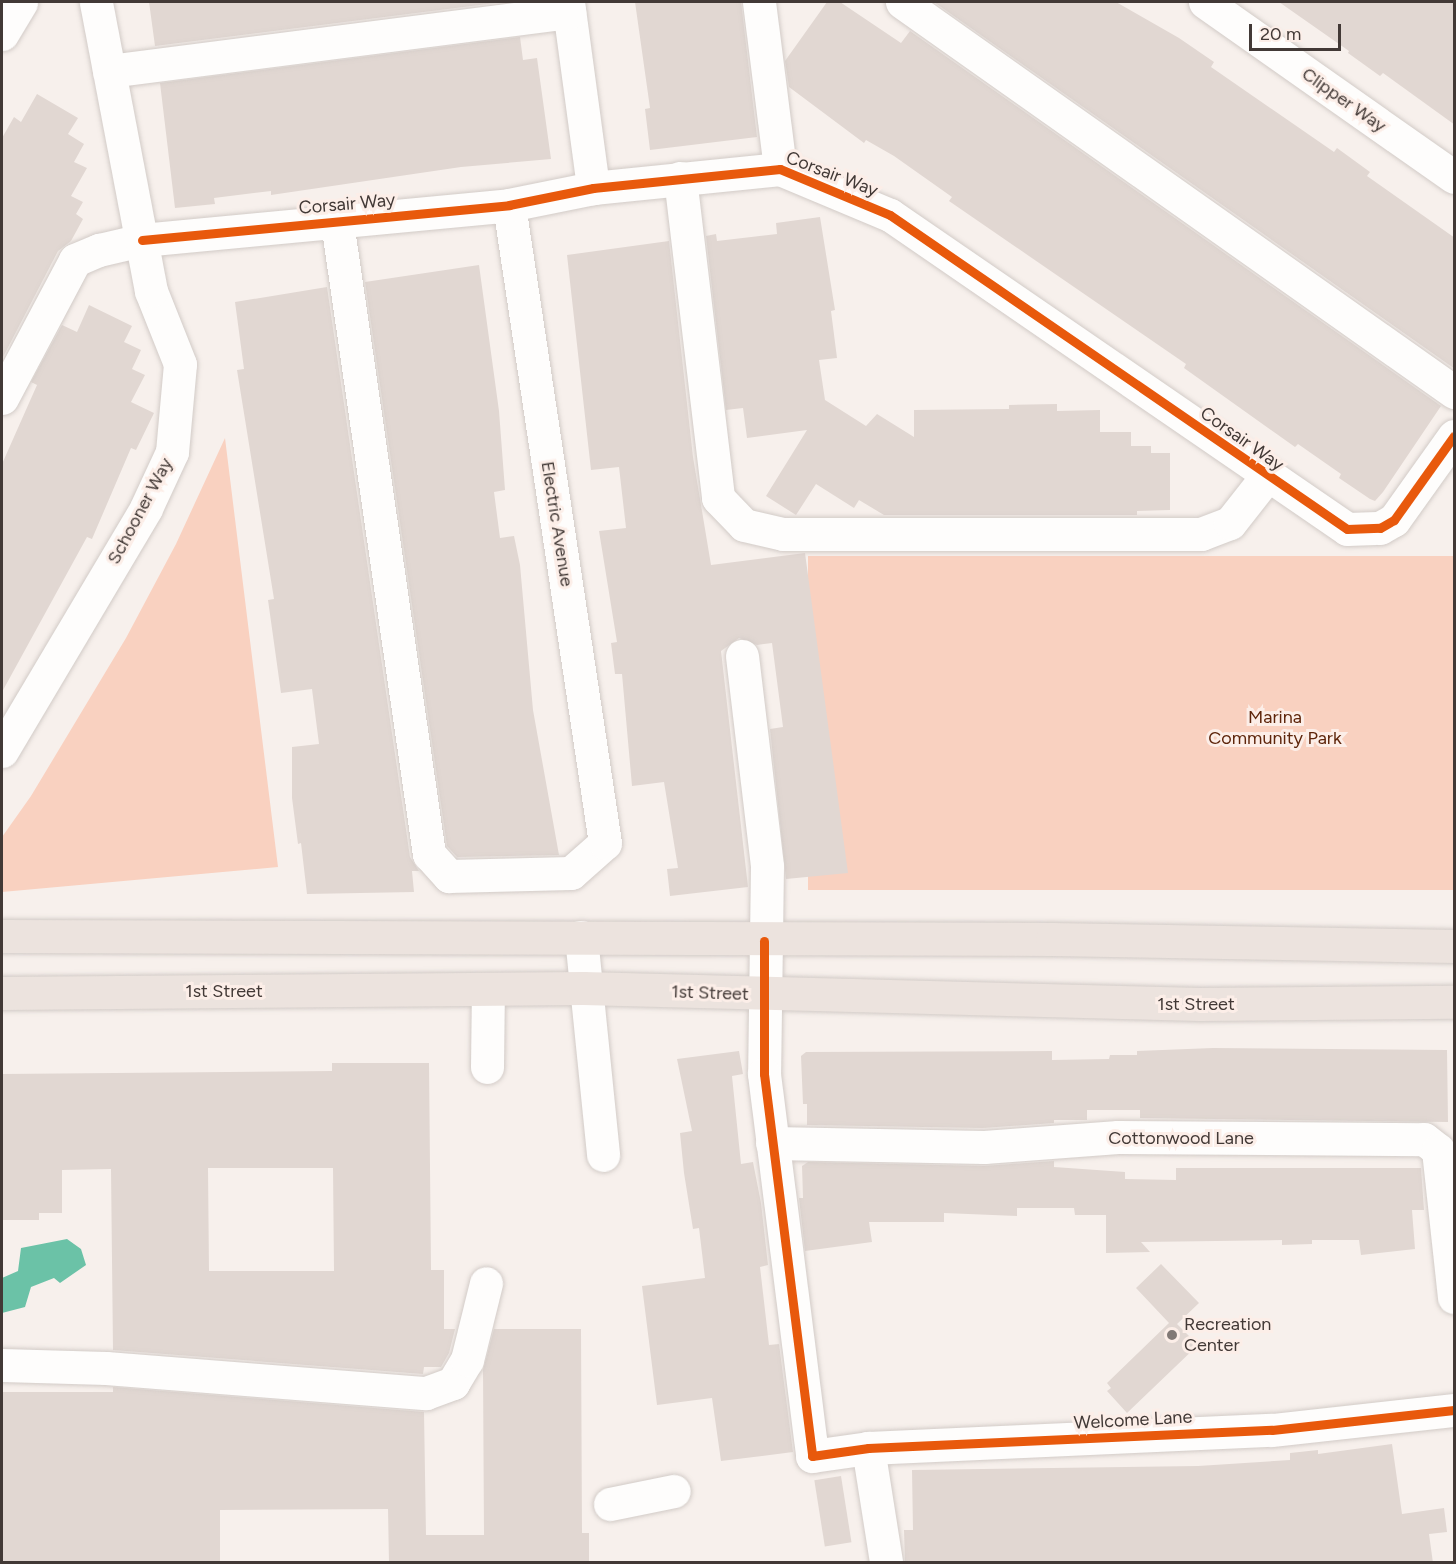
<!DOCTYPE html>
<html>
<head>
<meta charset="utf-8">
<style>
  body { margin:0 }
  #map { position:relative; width:1456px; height:1564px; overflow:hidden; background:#f7f0ec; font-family:Figtree,sans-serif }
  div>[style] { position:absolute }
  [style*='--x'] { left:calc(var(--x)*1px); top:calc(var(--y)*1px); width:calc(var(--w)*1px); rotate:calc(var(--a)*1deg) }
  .green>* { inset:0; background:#f9d1c0; transform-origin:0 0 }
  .water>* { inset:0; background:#6bc2a7 }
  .building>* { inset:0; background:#e1d7d2; transform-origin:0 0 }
  .roads { filter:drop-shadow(0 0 2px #d2cbc7) drop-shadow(0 0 2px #d2cbc7) }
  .minor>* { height:33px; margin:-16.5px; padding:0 16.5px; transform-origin:16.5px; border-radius:16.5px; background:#fefdfc }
  .major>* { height:33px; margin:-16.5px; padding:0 16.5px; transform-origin:16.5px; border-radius:16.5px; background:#ece3de }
  .cycleway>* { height:9px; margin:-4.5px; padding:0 4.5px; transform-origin:4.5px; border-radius:4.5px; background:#e8590c }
  .dots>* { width:16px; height:16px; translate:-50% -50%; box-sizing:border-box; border:3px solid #fceee8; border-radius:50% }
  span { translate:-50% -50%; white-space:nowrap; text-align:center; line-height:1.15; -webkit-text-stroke:6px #fceee8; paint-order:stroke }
  .street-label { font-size:18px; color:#423936 }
  .park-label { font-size:18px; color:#5e250b }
  .poi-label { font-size:18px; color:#423936 }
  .left { translate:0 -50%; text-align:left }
  .frame { position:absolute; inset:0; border:3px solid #423936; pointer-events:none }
  .scale { position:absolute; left:1249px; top:24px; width:92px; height:27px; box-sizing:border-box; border:3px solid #423936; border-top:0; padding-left:8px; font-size:18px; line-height:21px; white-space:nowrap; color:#423936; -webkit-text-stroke:4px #fceee8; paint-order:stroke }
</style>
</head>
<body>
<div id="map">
  <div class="green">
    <i style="clip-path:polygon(225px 438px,278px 867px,2px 892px,2px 837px,31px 796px,126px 638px,176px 544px)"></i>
    <i style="left:808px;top:556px;width:646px;height:334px"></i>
  </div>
  <div class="water">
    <i style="clip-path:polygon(67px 1239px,81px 1249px,86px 1265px,60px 1283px,54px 1278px,31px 1287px,25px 1307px,2px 1313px,2px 1278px,18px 1271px,21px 1248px)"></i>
  </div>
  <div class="building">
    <i style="clip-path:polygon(149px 2px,503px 2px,155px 46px)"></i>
    <i style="clip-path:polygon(635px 2px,741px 2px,757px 137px,650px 150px,645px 109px,650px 108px)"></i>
    <i style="clip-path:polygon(827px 2px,840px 2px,901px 43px,910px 31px,1441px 406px,1383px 492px,1375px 501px,1370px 499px,1339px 478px,1341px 474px,1298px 444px,1295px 447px,1184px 368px,1186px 364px,949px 201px,952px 197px,894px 156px,866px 140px,864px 143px,789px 87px,785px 61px)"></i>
    <i style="clip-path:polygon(934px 2px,1116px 2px,1179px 38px,1214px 62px,1211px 67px,1334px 152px,1337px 148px,1370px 172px,1367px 176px,1455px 238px,1455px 369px)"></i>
    <i style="clip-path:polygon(1279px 2px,1455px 2px,1455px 125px,1383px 73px,1380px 76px,1348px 53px,1349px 51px)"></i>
    <i style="clip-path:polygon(520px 37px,523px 60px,537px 58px,551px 159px,461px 167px,271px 195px,271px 191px,214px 198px,215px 204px,175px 208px,160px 83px)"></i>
    <i style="clip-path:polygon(37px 94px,78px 118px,68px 134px,84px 144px,74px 162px,87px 168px,71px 196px,83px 202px,76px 214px,83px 219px,71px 241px,58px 251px,2px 359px,2px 138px,14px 117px,21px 122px)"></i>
    <i style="clip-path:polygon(820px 217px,835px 310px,831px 311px,837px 358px,819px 360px,825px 400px,866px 426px,877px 414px,914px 437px,914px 410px,1009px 409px,1009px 405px,1057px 404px,1057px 411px,1100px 410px,1100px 432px,1131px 432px,1131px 446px,1151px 446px,1151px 453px,1170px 453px,1170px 510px,1137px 511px,1137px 515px,884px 515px,859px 500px,854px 508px,816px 484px,796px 515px,766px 496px,807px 430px,747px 438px,743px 408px,726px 410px,706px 236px,716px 234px,717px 241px,777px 234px,776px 223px)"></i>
    <i style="clip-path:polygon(669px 241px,693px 457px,711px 565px,805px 553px,848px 873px,786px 879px,770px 729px,783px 727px,772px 643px,757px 645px,739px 638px,721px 651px,748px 887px,670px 896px,667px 869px,678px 868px,664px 782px,632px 786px,622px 674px,615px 674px,611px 643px,617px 642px,599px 531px,626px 528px,619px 467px,591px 470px,567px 255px)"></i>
    <i style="clip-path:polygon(479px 265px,499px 411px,505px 490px,494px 492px,500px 538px,514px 536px,520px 565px,533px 710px,559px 855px,457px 857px,447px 846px,365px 282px)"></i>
    <i style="clip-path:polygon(327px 287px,410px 857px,419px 871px,412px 871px,414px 892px,307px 894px,301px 843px,298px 844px,292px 798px,292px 747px,319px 744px,312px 689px,281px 693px,268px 600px,274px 599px,237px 370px,244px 369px,235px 302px)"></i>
    <i style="clip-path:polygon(89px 305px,132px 326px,124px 342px,141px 350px,132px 369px,145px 375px,131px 402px,154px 413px,136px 450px,131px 448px,92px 539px,87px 537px,2px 692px,2px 464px,37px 385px,31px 382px,62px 325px,77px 332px)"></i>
    <i style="clip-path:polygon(1213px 1048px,1447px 1050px,1448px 1122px,1140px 1118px,1140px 1110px,1087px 1110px,1087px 1120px,1054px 1120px,1054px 1123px,983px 1128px,807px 1125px,807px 1104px,803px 1104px,801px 1056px,806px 1052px,1052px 1051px,1052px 1060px,1109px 1059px,1110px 1055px,1137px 1055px,1137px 1051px)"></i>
    <i style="clip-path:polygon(739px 1051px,743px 1074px,732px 1076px,741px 1164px,753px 1162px,761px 1203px,768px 1265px,760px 1267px,769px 1345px,779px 1344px,793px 1452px,721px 1461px,712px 1398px,657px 1405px,642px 1286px,705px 1278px,699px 1228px,693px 1229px,684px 1173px,680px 1133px,692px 1131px,677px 1059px)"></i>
    <i style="clip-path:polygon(evenodd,332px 1063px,429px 1063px,431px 1270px,444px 1270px,444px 1329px,455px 1329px,449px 1353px,441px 1367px,424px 1367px,423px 1374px,113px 1350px,111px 1169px,62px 1170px,62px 1213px,39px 1213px,39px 1220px,2px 1220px,2px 1074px,332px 1071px,332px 1063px,208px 1168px,333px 1168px,334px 1271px,209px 1271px,208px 1168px)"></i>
    <i style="clip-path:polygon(1054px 1161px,1054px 1167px,1125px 1172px,1125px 1179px,1176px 1180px,1176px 1168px,1421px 1168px,1424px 1210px,1412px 1210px,1415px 1249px,1361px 1255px,1359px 1240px,1312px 1240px,1312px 1244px,1282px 1245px,1282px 1240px,1141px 1242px,1150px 1252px,1106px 1253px,1106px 1215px,1075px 1215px,1074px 1208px,1017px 1208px,1017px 1216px,944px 1213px,944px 1222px,869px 1222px,872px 1242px,805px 1251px,799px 1198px,803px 1198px,802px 1166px,808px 1162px,984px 1166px)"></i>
    <i style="clip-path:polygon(1161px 1264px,1199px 1303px,1177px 1324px,1198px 1345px,1127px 1413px,1107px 1391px,1111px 1388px,1107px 1383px,1169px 1323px,1136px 1288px)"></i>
    <i style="clip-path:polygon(494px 1329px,581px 1329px,582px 1533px,589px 1533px,589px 1563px,389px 1563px,388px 1509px,220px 1510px,220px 1563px,2px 1563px,2px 1392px,113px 1392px,113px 1387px,424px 1412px,426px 1535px,484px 1535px,483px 1370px)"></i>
    <i style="clip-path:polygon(1392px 1444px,1402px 1514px,1444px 1508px,1447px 1532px,1429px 1534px,1433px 1563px,905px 1563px,904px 1530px,913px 1530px,912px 1470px,1198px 1466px,1290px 1460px,1290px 1453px,1318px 1450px,1318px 1454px)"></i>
    <i style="left:841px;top:1476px;width:67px;height:27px;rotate:81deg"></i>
  </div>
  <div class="roads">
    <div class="minor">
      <i style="--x:568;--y:2;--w:188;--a:82.3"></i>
      <i style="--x:759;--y:2;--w:168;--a:82.8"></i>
      <i style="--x:902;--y:2;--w:676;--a:35.24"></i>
      <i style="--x:1205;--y:2;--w:304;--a:35.1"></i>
      <i style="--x:2;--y:34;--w:37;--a:-59"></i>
      <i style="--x:109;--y:71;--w:464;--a:-7.3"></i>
      <i style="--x:680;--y:178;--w:322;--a:83.2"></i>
      <i style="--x:718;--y:498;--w:37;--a:46"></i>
      <i style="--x:744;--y:525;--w:40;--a:13"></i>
      <i style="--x:783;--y:534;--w:418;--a:0"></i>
      <i style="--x:1201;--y:534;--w:31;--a:-21"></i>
      <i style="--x:1230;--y:523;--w:60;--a:-51.8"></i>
      <i style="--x:337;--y:222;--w:639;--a:81.72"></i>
      <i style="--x:429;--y:854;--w:30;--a:48"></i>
      <i style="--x:449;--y:876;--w:122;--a:-1.4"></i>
      <i style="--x:571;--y:873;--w:45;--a:-41.4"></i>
      <i style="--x:605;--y:843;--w:645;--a:-98.56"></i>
      <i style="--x:2;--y:398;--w:156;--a:-62.1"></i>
      <i style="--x:75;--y:260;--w:26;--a:-23"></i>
      <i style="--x:99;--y:250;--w:44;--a:-13.1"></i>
      <i style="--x:142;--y:240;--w:369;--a:-5.4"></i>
      <i style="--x:509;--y:205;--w:86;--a:-11.4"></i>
      <i style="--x:593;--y:188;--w:188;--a:-5.8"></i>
      <i style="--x:780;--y:169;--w:119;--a:22.7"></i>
      <i style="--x:890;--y:215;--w:554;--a:34.49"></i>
      <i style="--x:1347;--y:529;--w:33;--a:-2"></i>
      <i style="--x:1380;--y:528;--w:16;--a:-30"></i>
      <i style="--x:1394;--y:520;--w:103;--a:-54.5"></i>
      <i style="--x:742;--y:656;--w:211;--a:83.2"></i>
      <i style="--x:767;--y:866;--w:208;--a:90.8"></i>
      <i style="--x:764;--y:1074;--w:385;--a:82.8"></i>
      <i style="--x:812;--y:1456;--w:57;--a:-8.1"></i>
      <i style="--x:868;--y:1448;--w:404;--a:-2.6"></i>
      <i style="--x:1272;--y:1430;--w:183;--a:-6.3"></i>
      <i style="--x:2;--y:751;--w:282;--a:-59.3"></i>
      <i style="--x:146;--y:508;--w:62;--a:-65.1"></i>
      <i style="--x:172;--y:452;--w:88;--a:-84.8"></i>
      <i style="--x:180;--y:364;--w:79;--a:-111.7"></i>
      <i style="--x:151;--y:291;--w:294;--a:-100.8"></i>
      <i style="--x:581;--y:937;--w:219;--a:84.2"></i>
      <i style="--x:487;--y:1067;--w:78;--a:-89.3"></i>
      <i style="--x:772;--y:1143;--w:212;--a:1.1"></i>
      <i style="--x:984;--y:1147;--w:134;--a:-4.3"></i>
      <i style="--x:1118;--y:1137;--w:306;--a:0.4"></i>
      <i style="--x:1424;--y:1139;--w:18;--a:38"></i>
      <i style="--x:1438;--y:1150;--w:148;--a:83.8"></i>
      <i style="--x:2;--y:1365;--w:104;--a:1.7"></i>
      <i style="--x:106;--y:1368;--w:321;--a:4.5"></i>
      <i style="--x:426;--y:1393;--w:29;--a:-20"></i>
      <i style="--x:453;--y:1383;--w:27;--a:-59"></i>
      <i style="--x:467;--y:1360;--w:79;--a:-76.1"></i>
      <i style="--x:868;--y:1448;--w:115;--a:81"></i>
      <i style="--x:610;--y:1504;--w:65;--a:-11.5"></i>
    </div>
    <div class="major">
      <i style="--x:2;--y:936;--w:1050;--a:0.16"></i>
      <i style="--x:1052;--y:939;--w:402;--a:1"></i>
      <i style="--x:2;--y:993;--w:581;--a:-0.49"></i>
      <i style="--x:583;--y:988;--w:617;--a:1.49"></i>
      <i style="--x:1200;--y:1004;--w:254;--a:-0.5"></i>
    </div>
  </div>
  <div class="cycleway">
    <i style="--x:142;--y:240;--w:369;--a:-5.4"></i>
    <i style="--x:509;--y:205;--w:86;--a:-11.4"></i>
    <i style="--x:593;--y:188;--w:188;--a:-5.8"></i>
    <i style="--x:780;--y:169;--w:119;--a:22.7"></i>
    <i style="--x:890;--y:215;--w:554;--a:34.49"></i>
    <i style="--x:1347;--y:529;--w:33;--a:-2"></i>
    <i style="--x:1380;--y:528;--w:16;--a:-30"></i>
    <i style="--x:1394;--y:520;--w:103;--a:-54.5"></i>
    <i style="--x:764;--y:941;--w:133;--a:90"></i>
    <i style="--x:764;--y:1074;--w:385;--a:82.8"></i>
    <i style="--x:812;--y:1456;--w:57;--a:-8.1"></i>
    <i style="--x:868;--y:1448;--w:404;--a:-2.6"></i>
    <i style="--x:1272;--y:1430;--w:183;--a:-6.3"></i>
  </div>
  <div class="dots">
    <i style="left:1172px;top:1335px;background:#817976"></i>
  </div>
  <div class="street-label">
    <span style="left:1344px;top:100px;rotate:35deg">Clipper Way</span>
    <span style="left:832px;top:174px;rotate:21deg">Corsair Way</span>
    <span style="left:347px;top:204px;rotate:-5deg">Corsair Way</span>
    <span style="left:1242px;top:439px;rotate:35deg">Corsair Way</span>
    <span style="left:140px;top:511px;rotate:-62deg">Schooner Way</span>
    <span style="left:557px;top:524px;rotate:81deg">Electric Avenue</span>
    <span style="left:224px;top:991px">1st Street</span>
    <span style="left:710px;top:993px;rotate:2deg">1st Street</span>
    <span style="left:1196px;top:1004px">1st Street</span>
    <span style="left:1181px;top:1138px">Cottonwood Lane</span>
    <span style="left:1133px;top:1420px;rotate:-3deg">Welcome Lane</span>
  </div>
  <div class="park-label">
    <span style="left:1275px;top:728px">Marina<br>Community Park</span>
  </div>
  <div class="poi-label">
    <span class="left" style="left:1184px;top:1335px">Recreation<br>Center</span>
  </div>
  <div class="frame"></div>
  <div class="scale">20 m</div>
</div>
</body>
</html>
